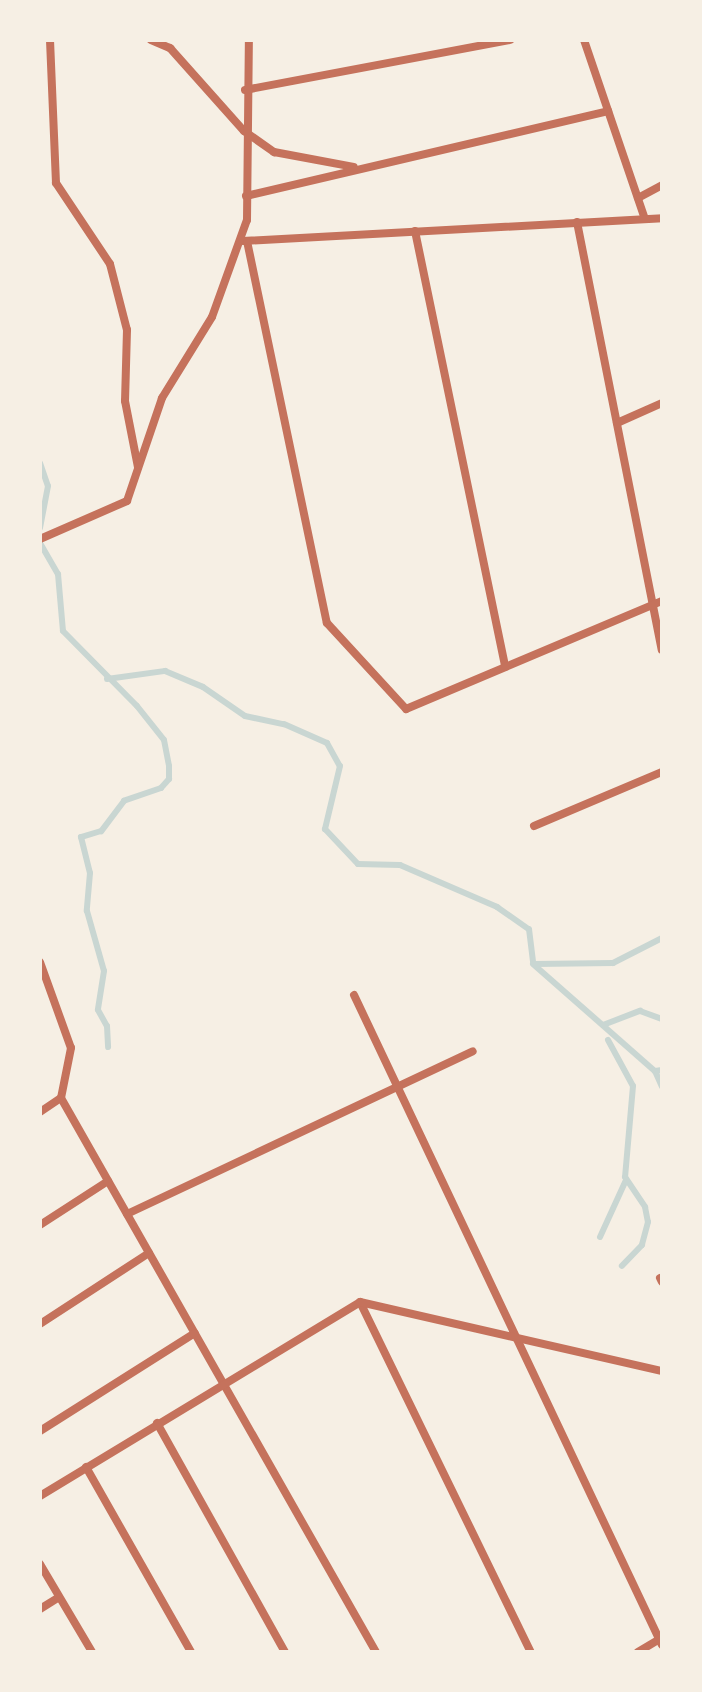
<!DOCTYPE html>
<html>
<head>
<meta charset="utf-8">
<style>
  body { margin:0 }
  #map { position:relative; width:702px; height:1692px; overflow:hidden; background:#f6efe4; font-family:Ubuntu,sans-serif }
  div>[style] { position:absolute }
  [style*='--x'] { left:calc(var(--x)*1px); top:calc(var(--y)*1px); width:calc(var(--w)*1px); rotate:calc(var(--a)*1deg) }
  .stream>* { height:6px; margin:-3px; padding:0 3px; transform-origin:3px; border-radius:3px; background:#c9d6d2 }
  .minor>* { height:8px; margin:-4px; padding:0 4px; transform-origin:4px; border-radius:4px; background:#c5725c }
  span { translate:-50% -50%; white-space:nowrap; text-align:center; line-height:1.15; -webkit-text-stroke:8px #f6efe4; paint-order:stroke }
  .frame { position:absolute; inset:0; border:42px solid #f6efe4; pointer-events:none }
</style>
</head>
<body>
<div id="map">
  <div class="stream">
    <i style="--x:40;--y:463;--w:24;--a:71"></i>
    <i style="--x:48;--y:486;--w:43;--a:100.8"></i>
    <i style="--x:40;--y:543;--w:36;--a:60"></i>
    <i style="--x:58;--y:574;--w:57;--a:85"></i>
    <i style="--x:63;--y:631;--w:105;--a:45.4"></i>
    <i style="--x:137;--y:706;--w:43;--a:51.5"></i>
    <i style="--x:164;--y:740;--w:26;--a:79"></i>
    <i style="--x:169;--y:766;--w:13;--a:90"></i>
    <i style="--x:169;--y:779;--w:12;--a:132"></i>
    <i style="--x:161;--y:788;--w:39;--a:161"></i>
    <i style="--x:124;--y:801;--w:38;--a:127"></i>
    <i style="--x:101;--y:831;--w:21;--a:163"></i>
    <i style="--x:81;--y:837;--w:37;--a:76"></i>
    <i style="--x:90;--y:873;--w:38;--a:95"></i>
    <i style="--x:87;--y:911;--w:62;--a:74.2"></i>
    <i style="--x:104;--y:971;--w:39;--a:99"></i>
    <i style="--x:98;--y:1010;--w:18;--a:61"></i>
    <i style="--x:107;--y:1026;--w:21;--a:87"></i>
    <i style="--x:107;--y:679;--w:59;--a:-7.9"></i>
    <i style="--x:165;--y:671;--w:41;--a:22.8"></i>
    <i style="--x:203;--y:687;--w:51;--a:34.6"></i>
    <i style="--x:245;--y:716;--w:40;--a:12"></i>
    <i style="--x:284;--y:724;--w:47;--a:23.8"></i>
    <i style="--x:327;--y:743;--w:26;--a:61"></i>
    <i style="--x:340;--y:766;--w:65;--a:103.4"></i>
    <i style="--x:325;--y:829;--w:48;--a:46.7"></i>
    <i style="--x:358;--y:864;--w:42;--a:1.4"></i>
    <i style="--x:400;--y:865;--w:106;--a:23.4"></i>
    <i style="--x:497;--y:907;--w:39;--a:35"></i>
    <i style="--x:529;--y:929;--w:35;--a:83"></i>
    <i style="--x:533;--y:964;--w:162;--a:41.3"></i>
    <i style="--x:655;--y:1071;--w:7;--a:-8"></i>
    <i style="--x:535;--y:964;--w:78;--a:-0.7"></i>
    <i style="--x:613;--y:963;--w:55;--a:-27"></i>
    <i style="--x:603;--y:1025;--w:40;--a:-21"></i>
    <i style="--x:640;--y:1011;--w:23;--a:20"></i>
    <i style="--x:608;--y:1040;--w:52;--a:61.5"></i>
    <i style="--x:633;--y:1086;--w:91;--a:95"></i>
    <i style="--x:625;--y:1177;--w:36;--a:56"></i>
    <i style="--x:645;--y:1207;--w:15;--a:79"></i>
    <i style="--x:648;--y:1222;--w:24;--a:105"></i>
    <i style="--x:642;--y:1245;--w:29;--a:134"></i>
    <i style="--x:655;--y:1071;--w:17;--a:66"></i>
    <i style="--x:600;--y:1237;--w:63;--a:-65.5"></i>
  </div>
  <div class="minor">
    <i style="--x:50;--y:40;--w:143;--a:87.6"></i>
    <i style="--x:56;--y:183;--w:97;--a:56.3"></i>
    <i style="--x:110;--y:264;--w:68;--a:75.6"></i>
    <i style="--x:127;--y:330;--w:71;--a:91.6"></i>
    <i style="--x:125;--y:401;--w:67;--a:78.9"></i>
    <i style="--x:151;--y:40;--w:21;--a:23"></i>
    <i style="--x:170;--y:48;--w:111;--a:48.3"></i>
    <i style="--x:244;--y:131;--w:37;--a:35"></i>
    <i style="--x:274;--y:152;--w:81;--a:10.6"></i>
    <i style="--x:584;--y:40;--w:189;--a:71.2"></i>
    <i style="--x:245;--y:90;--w:270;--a:-10.7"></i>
    <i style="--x:246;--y:196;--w:372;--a:-13.2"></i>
    <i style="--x:638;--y:198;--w:27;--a:-28"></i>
    <i style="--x:577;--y:222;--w:436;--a:78.8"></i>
    <i style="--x:415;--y:231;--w:445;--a:78.3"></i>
    <i style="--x:243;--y:241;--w:420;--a:-3.1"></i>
    <i style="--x:247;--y:241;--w:390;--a:78.2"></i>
    <i style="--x:327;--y:623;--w:117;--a:47.4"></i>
    <i style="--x:406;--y:709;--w:278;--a:-22.9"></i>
    <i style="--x:617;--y:423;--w:49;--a:-24"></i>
    <i style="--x:40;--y:539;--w:95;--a:-23.6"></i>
    <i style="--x:127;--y:501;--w:109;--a:-71.2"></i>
    <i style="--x:162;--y:398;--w:95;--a:-58.3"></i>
    <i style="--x:212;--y:317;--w:103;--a:-70.2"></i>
    <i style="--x:247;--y:220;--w:180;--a:-89.4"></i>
    <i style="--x:534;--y:826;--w:139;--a:-22.9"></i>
    <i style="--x:40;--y:962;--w:91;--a:70.2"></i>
    <i style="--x:71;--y:1048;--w:51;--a:101.3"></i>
    <i style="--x:61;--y:1098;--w:637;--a:60.38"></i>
    <i style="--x:354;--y:995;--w:719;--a:64.65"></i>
    <i style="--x:40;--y:1112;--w:25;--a:-34"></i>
    <i style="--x:127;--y:1214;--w:382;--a:-25.2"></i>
    <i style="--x:40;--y:1225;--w:81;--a:-32.9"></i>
    <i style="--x:660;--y:1278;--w:4;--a:63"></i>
    <i style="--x:360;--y:1302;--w:390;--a:64"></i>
    <i style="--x:40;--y:1324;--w:130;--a:-33.1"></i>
    <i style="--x:157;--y:1423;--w:262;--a:60.8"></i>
    <i style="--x:40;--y:1431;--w:183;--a:-32.3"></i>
    <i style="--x:86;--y:1467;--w:213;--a:60.4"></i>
    <i style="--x:40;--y:1496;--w:374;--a:-31.2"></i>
    <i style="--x:360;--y:1302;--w:310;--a:12.9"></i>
    <i style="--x:40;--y:1564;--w:102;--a:59.4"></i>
    <i style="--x:40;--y:1609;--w:22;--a:-32"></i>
    <i style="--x:638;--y:1652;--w:27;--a:-31"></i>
  </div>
  <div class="frame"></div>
</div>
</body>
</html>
